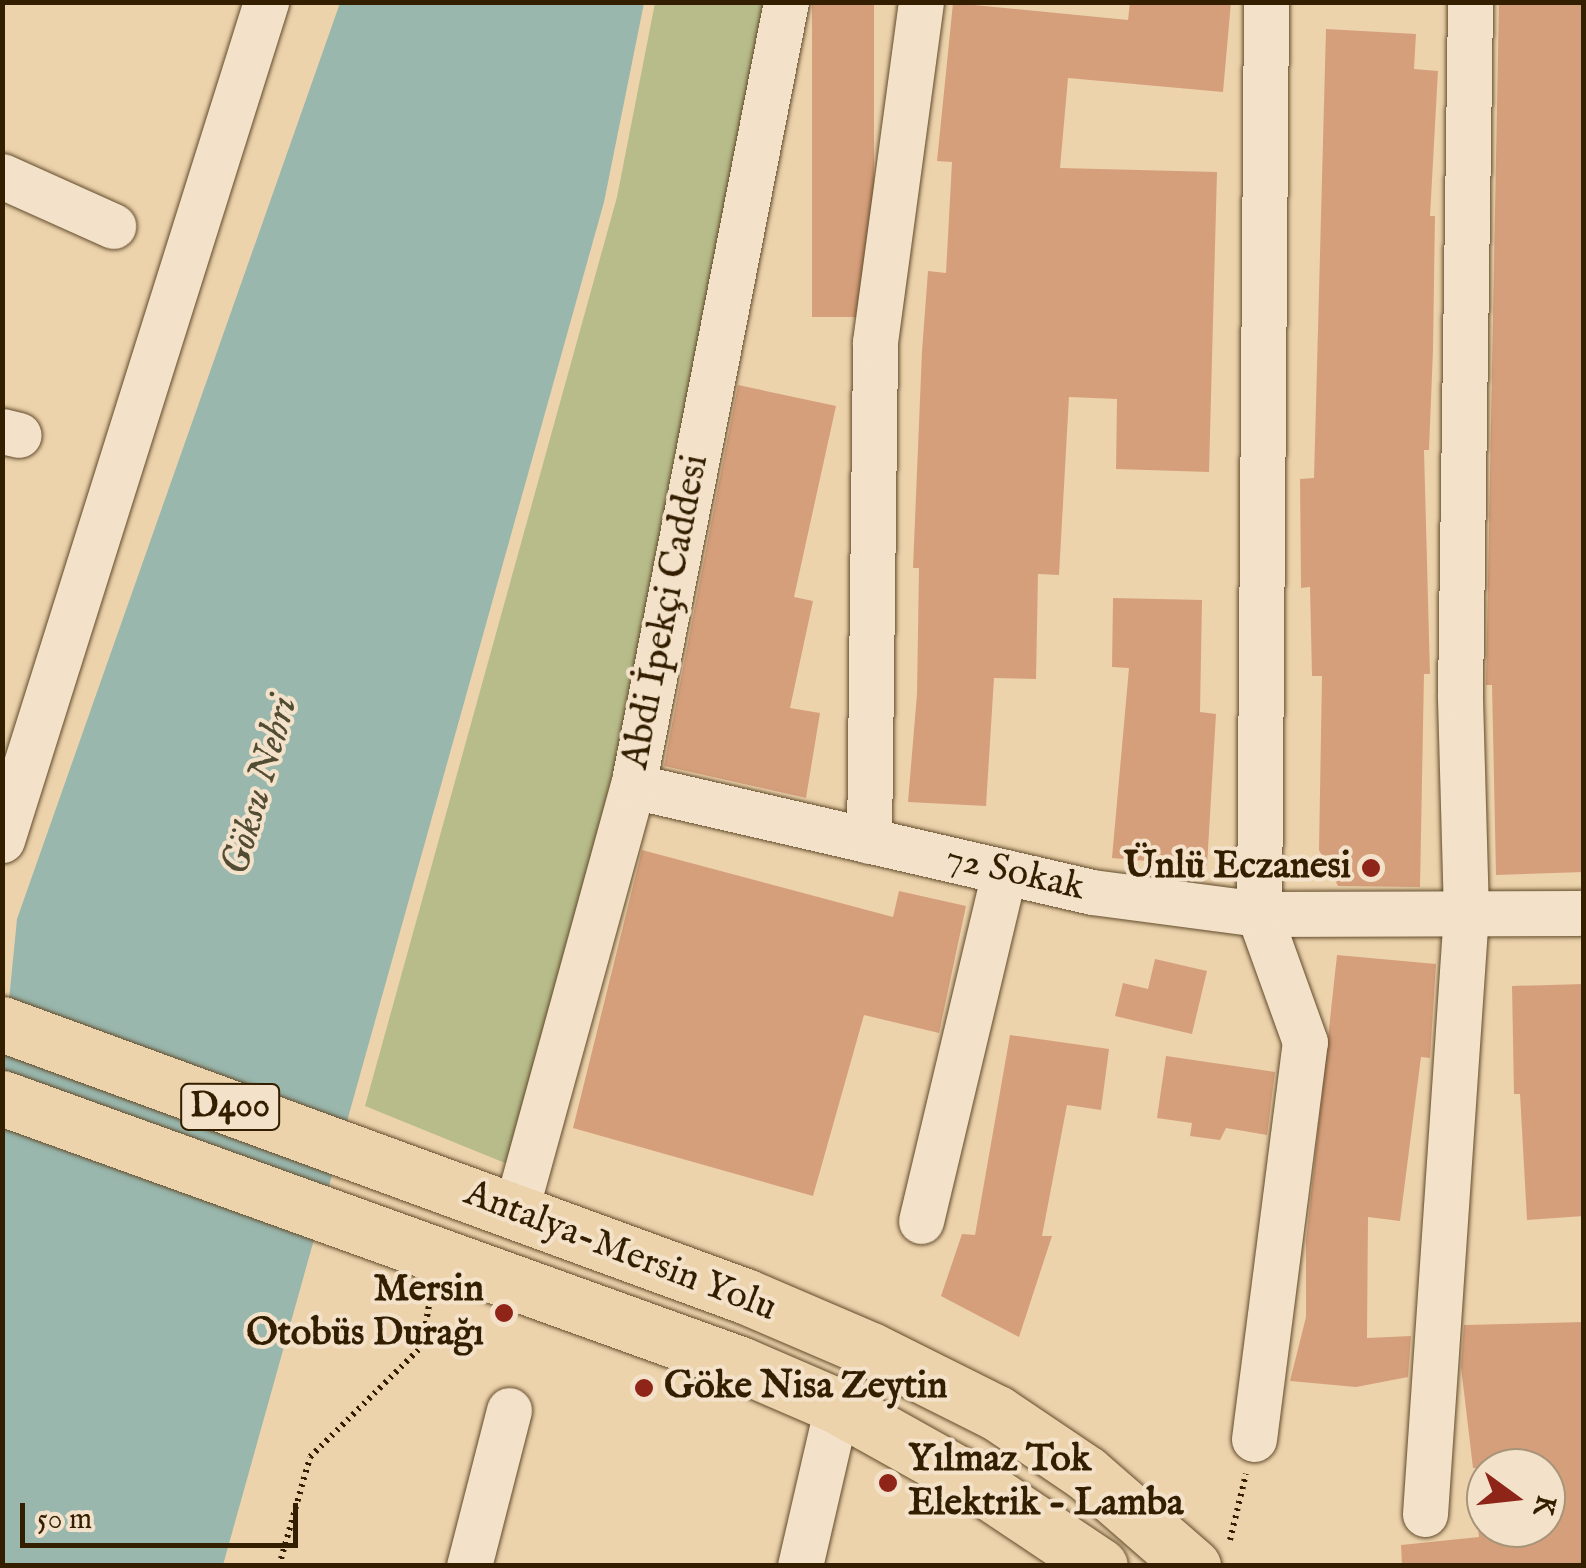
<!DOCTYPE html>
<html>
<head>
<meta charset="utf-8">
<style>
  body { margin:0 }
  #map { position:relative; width:1586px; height:1568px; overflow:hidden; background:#ecd3ac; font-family:"IM FELL English",serif }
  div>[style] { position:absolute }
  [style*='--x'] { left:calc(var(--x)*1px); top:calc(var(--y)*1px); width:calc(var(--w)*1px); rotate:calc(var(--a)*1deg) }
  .green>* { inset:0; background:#b7bc8a }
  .water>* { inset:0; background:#99b7ad }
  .building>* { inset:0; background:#d69f7b; transform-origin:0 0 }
  .path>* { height:6px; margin-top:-3px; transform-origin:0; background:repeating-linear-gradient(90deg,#341e00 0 2.5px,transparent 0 7.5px) }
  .roads { filter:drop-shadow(0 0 2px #624b2b) drop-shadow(0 0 2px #624b2b) }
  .minor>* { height:45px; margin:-22.5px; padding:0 22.5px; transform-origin:22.5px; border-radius:22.5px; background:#f3e2c9 }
  .highway>* { height:55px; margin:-27.5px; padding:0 27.5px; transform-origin:27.5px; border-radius:27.5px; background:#ecd3ac }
  .dots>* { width:28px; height:28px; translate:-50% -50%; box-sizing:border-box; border:5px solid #f3e2c9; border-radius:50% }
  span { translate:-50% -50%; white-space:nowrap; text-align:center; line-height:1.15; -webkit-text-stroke:8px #f3e2c9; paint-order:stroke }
  .shield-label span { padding:2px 8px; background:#f3e2c9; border:2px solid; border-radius:8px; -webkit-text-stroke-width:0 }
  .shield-label { font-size:35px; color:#341e00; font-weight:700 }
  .street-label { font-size:38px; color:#341e00 }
  .poi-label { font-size:38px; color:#341e00; font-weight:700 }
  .right { translate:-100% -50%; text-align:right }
  .left { translate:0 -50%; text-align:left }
  .water-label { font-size:40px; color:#524c34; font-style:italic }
  .frame { position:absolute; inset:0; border:5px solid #341e00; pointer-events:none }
  .north { position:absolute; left:1466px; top:1448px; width:100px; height:100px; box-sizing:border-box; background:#f3e2c9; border:2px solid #a79479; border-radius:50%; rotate:105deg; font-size:28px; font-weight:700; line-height:40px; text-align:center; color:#341e00 }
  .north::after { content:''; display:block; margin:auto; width:35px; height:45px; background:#8f2418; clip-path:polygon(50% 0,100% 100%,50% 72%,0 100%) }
  .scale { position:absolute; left:20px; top:1503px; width:278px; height:45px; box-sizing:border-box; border:5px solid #341e00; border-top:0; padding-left:12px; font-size:30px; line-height:35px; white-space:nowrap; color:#341e00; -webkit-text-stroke:8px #f3e2c9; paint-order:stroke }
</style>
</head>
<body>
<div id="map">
  <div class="green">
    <i style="clip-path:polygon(655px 3px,770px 3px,649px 636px,510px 1165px,365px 1106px,617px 197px)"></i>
  </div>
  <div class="water">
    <i style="clip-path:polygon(340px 3px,644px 3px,604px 202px,223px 1565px,3px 1566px,2px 1071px,17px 919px)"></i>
  </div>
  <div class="building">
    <i style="left:812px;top:2px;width:62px;height:315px"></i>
    <i style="clip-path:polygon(1130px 2px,1231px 2px,1223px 92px,1068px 78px,1060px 168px,1217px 172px,1209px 472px,1116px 469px,1117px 399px,1069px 397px,1059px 575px,1038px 574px,1036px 679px,994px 678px,986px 806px,908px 802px,917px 694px,919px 568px,913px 568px,922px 351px,928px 271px,946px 273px,952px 162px,937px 161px,953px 3px,1128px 20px)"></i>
    <i style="clip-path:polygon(1499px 2px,1584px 2px,1584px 872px,1496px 875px,1492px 685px,1486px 685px)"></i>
    <i style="clip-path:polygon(1326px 29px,1416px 34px,1414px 69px,1438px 71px,1430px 216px,1435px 216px,1433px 350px,1429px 450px,1424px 450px,1430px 674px,1424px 674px,1420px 887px,1338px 886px,1319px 850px,1322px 676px,1312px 676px,1310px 587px,1301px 588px,1300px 479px,1314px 478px)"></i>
    <i style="clip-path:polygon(738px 385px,836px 406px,794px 597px,813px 601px,790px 708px,820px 713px,806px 798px,664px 766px)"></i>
    <i style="clip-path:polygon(1113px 598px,1202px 600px,1200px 712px,1216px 714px,1207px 866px,1112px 858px,1129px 668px,1112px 667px)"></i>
    <i style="clip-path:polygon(642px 850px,893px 917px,899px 891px,966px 906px,939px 1033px,864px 1015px,813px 1196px,573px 1128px)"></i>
    <i style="clip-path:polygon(1337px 955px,1436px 964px,1430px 1058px,1421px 1057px,1400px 1221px,1368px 1217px,1367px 1338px,1411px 1336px,1408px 1377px,1356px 1387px,1290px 1381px,1306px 1317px,1306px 1241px)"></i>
    <i style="clip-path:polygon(1155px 959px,1207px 971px,1192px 1034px,1115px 1016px,1123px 983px,1148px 989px)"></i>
    <i style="clip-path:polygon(1584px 984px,1584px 1216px,1527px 1220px,1520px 1094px,1514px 1094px,1512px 986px)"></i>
    <i style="clip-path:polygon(1010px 1035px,1109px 1049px,1101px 1110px,1067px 1105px,1042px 1236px,1052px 1236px,1019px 1337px,941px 1296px,962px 1234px,975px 1235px)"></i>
    <i style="clip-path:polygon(1166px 1056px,1275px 1072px,1267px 1135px,1226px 1128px,1220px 1140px,1190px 1136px,1192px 1123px,1157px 1118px)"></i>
    <i style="clip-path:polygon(1584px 1322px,1584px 1566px,1402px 1566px,1401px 1545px,1479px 1537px,1478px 1528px,1546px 1528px,1546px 1468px,1473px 1468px,1461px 1367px,1464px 1325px)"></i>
  </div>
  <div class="path">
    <i style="--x:1230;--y:1540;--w:68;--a:-76.4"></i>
    <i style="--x:279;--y:1566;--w:113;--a:-74.1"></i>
    <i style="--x:310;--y:1457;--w:158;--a:-44.7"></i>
    <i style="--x:422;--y:1346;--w:48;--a:-80.3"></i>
  </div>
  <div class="roads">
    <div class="minor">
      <i style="--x:2;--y:176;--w:122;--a:24.2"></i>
      <i style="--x:2;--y:431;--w:17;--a:13"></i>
      <i style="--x:633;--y:786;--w:471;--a:13"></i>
      <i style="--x:1092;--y:892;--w:168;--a:7.5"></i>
      <i style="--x:1259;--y:914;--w:325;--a:-0.2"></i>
      <i style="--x:2;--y:840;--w:879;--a:-72.51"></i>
      <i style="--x:869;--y:841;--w:499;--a:-89.3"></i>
      <i style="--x:875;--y:342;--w:343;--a:-82.3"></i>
      <i style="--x:515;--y:1213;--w:443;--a:-74.6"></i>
      <i style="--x:633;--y:786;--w:799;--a:-78.96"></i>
      <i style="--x:921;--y:1221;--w:359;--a:-76.6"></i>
      <i style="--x:1254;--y:1439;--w:400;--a:-82.7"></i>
      <i style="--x:1305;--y:1042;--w:136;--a:-109.8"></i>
      <i style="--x:1259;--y:914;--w:912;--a:-89.56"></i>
      <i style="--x:1425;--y:1514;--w:602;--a:-86.1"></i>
      <i style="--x:1466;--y:913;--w:219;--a:-91.6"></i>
      <i style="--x:1460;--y:694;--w:692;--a:-89.17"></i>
      <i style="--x:469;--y:1566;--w:161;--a:-75.6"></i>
      <i style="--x:800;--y:1566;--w:164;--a:-77"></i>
    </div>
    <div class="highway">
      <i style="--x:2;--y:1024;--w:791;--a:20.11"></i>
      <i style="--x:745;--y:1296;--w:137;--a:23.2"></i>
      <i style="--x:871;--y:1350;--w:141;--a:26.6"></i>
      <i style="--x:997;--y:1413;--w:107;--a:34"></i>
      <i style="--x:1086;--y:1473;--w:142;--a:41"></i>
      <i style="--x:2;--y:1098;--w:784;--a:19.82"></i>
      <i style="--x:740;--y:1364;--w:106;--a:23.4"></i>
      <i style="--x:837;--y:1406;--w:164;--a:29.2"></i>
      <i style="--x:980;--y:1486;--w:144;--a:33.7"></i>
    </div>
  </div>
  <div class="dots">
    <i style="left:1371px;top:868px;background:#8f2418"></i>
    <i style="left:504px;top:1313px;background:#8f2418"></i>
    <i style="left:644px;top:1388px;background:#8f2418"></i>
    <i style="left:888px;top:1483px;background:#8f2418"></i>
  </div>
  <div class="shield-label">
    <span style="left:230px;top:1107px">D400</span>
  </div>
  <div class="street-label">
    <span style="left:667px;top:612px;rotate:-79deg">Abdi İpekçi Caddesi</span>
    <span style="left:1015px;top:874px;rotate:13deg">72 Sokak</span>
    <span style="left:620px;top:1252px;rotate:21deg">Antalya-Mersin Yolu</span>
  </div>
  <div class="poi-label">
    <span class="right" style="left:1351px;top:868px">Ünlü Eczanesi</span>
    <span class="right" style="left:484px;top:1313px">Mersin<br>Otobüs Durağı</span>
    <span class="left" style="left:664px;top:1388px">Göke Nisa Zeytin</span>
    <span class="left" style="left:908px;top:1483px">Yılmaz Tok<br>Elektrik - Lamba</span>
  </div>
  <div class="water-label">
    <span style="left:261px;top:786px;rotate:-74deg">Göksu Nehri</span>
  </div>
  <div class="frame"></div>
  <div class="north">K</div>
  <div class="scale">50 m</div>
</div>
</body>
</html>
